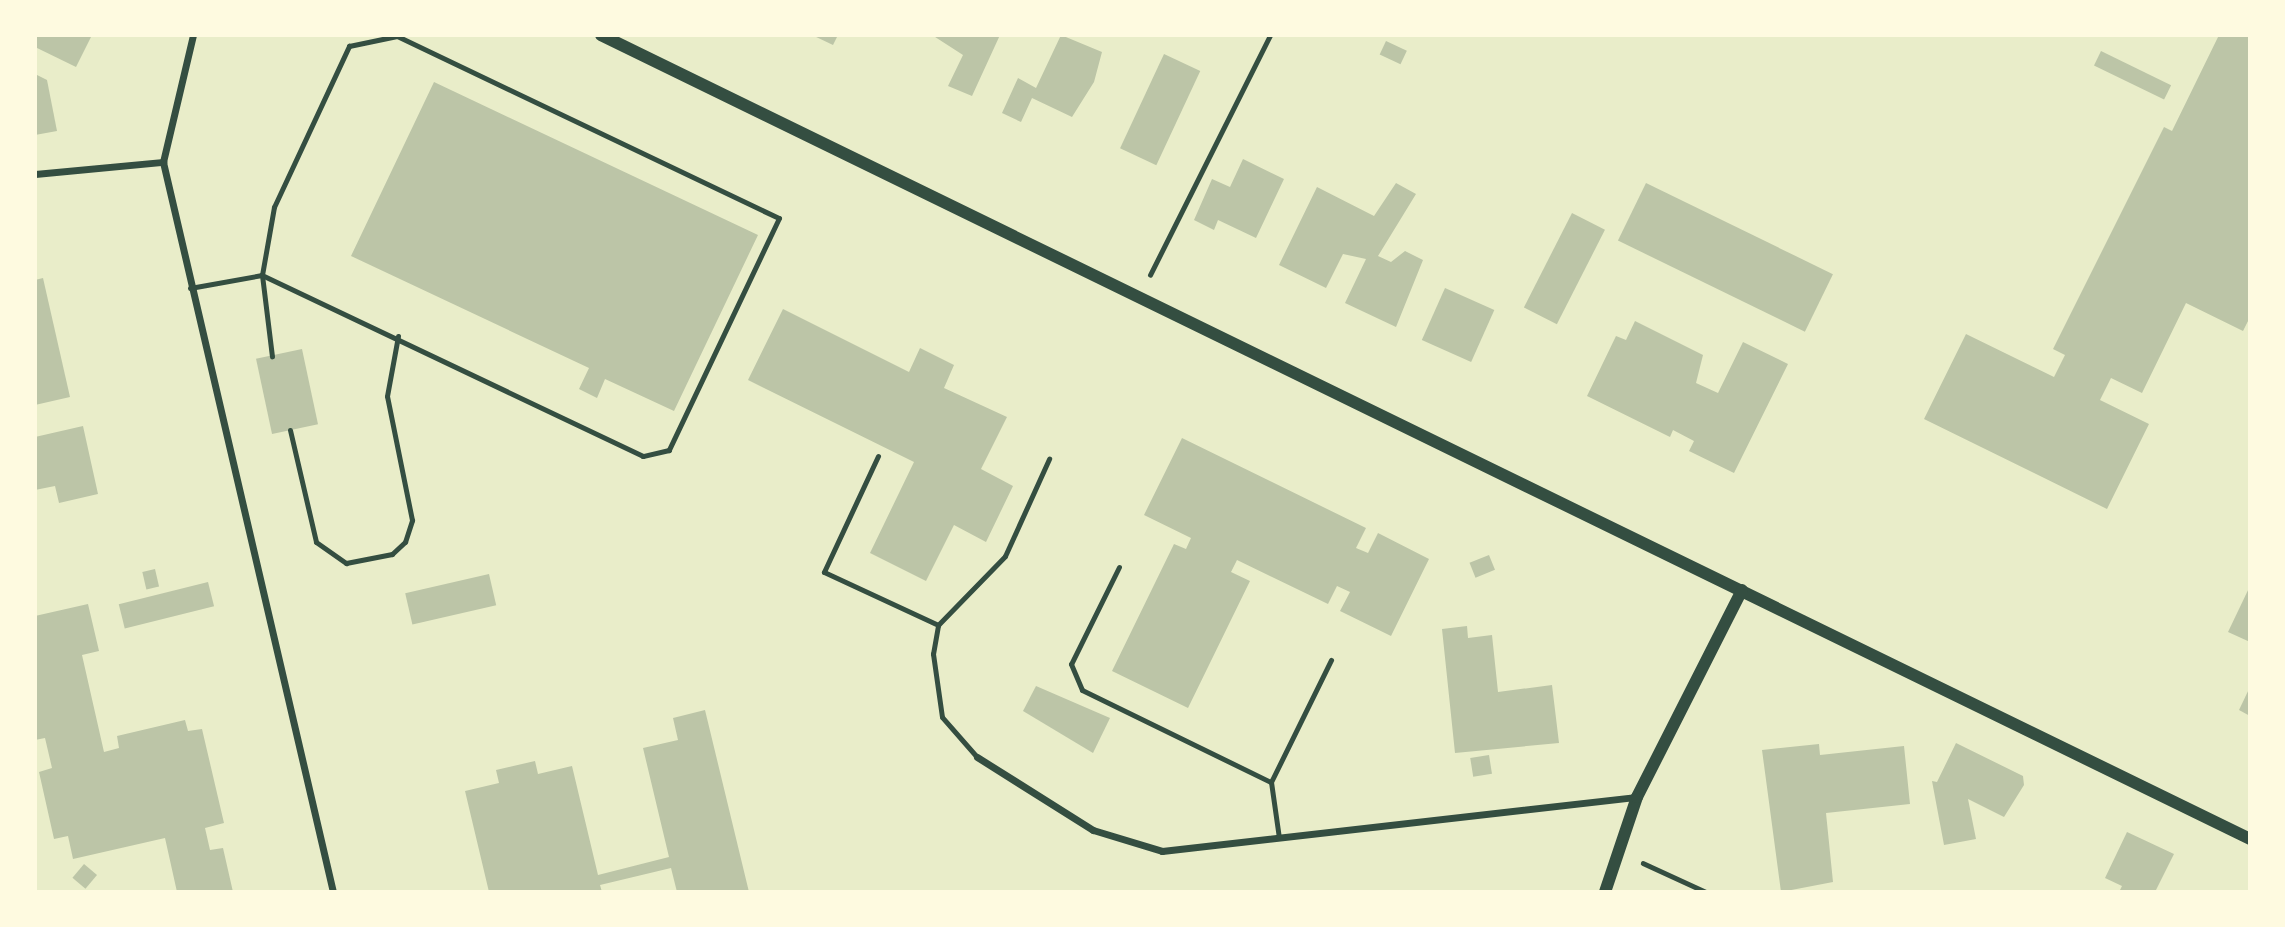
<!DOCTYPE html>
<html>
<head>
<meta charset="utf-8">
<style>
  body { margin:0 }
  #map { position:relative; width:2285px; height:927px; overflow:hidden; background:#e9edc9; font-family:Ubuntu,sans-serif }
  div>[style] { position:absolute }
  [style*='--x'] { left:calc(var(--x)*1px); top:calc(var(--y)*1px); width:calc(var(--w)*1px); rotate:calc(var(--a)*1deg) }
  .building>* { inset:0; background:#bcc5a7; transform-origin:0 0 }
  .path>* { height:4.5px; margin:-2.25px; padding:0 2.25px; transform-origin:2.25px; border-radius:2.25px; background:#344e41 }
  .service>* { height:5px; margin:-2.5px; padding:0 2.5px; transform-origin:2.5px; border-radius:2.5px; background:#344e41 }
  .minor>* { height:7px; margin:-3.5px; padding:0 3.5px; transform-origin:3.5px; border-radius:3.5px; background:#344e41 }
  .tertiary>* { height:12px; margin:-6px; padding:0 6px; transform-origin:6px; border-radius:6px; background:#344e41 }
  span { translate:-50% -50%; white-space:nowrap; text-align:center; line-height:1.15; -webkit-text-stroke:7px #fefae0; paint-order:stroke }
  .frame { position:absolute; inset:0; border:37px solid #fefae0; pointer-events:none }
</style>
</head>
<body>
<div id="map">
  <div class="building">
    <i style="clip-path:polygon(35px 35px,92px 35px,76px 67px,35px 47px)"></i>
    <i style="clip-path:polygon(812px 35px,838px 35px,833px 45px)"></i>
    <i style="clip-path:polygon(932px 35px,1000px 35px,972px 96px,948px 86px,963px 55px)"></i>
    <i style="clip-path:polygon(1061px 35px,1102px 52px,1094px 82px,1072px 117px,1032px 98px,1021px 122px,1002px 113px,1018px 78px,1036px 88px)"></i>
    <i style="clip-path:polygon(2219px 35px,2250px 35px,2250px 317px,2243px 331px,2186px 303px,2142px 393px,2111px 378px,2100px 400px,2149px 424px,2107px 509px,1924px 419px,1966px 334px,2054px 377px,2065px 355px,2053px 349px,2164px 127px,2172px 131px)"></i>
    <i style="left:1386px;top:41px;width:23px;height:15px;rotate:25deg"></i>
    <i style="left:2101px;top:51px;width:78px;height:16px;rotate:26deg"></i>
    <i style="left:1164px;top:54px;width:40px;height:104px;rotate:25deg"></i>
    <i style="clip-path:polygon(35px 74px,47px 80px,57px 131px,35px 135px)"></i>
    <i style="clip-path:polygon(434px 82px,758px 235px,674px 411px,605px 379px,597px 398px,579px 389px,589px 368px,351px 256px)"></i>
    <i style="clip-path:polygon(1243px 159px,1284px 179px,1256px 238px,1218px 220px,1214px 230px,1194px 220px,1212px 179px,1230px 187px)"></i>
    <i style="clip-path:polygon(1396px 183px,1416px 194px,1378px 256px,1391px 262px,1405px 251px,1423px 260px,1396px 327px,1345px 303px,1366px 259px,1343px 254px,1326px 288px,1279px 265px,1317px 187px,1374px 216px)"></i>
    <i style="left:1646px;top:183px;width:208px;height:64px;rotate:26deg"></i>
    <i style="left:1572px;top:213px;width:37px;height:106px;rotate:27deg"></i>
    <i style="clip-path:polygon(43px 278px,70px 397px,35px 405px,35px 280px)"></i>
    <i style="left:1445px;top:288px;width:54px;height:57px;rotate:24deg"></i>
    <i style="clip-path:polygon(783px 309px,909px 372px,920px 348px,954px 365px,944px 388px,1007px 417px,981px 469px,1013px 486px,986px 542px,954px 525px,926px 581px,870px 553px,914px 462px,748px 380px)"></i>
    <i style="clip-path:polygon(1635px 321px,1703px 355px,1696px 383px,1718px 393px,1743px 342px,1788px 364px,1734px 473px,1689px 451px,1694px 441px,1673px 430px,1670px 437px,1587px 396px,1616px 336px,1626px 340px)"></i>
    <i style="left:302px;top:349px;width:77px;height:47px;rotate:78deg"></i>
    <i style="clip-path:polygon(83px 426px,98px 494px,59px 503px,55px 486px,35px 490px,35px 437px)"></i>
    <i style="clip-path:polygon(1182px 438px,1366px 528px,1356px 548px,1368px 553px,1378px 533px,1429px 559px,1391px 636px,1340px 611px,1350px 592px,1337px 586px,1328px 604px,1237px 560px,1231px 572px,1250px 581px,1188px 708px,1112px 671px,1174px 544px,1186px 549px,1191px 538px,1144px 515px)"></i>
    <i style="left:1489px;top:555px;width:16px;height:21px;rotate:68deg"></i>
    <i style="left:155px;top:569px;width:18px;height:13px;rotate:77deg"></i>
    <i style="left:489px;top:574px;width:32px;height:86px;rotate:77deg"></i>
    <i style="left:208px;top:582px;width:25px;height:92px;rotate:76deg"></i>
    <i style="clip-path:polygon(2250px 586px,2250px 642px,2228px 632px)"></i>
    <i style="clip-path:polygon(88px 604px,99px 651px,82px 655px,104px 752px,119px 748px,117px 736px,185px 720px,188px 731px,202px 729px,224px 823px,205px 828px,210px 850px,223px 848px,233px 892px,177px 892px,165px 838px,73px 859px,68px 836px,54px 839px,39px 772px,52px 768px,45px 738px,35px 740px,35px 616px)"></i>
    <i style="clip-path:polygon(1467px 626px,1468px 638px,1492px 635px,1498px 692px,1552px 685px,1559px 743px,1455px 753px,1442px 629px)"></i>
    <i style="clip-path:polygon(1036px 686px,1110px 718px,1093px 753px,1023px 711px)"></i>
    <i style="clip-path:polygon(2250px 687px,2250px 716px,2239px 710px)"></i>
    <i style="clip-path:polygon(705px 710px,749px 892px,677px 892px,671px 868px,600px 885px,602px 892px,489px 892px,465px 791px,499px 783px,496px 770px,535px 761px,538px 774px,572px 766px,598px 875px,669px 857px,643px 748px,678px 740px,673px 718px)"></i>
    <i style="clip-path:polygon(1956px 743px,2023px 776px,2024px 785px,2004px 817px,1968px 799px,1976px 839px,1944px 845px,1932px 781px,1937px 782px)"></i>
    <i style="clip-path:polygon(1819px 744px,1820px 755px,1904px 746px,1910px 804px,1826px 813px,1833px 882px,1781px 892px,1762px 750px)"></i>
    <i style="left:1489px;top:755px;width:19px;height:19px;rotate:81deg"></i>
    <i style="clip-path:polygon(2127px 832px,2174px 854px,2155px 892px,2119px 892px,2122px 886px,2105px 878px)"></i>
    <i style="left:84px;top:864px;width:17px;height:18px;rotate:40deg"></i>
  </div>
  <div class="path">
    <i style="--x:1150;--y:275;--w:268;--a:-63.4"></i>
    <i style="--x:1643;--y:863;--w:69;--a:24.7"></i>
  </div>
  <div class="service">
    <i style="--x:262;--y:275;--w:82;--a:83"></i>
    <i style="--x:190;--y:288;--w:73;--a:-10.2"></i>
    <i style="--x:262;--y:275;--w:69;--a:-80"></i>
    <i style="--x:274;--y:207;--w:178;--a:-65"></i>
    <i style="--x:349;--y:46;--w:49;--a:-11.8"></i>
    <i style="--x:397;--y:36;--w:423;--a:25.5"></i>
    <i style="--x:779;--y:218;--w:257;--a:115.4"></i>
    <i style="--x:669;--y:450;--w:27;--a:167"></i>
    <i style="--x:643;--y:456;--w:422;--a:-154.6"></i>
    <i style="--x:290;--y:430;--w:115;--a:76.9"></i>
    <i style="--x:316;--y:542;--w:37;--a:35"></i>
    <i style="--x:346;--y:563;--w:47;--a:-11.1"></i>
    <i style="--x:392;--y:554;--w:18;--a:-43"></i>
    <i style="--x:405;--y:542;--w:23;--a:-72"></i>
    <i style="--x:412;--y:520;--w:126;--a:-101.4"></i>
    <i style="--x:387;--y:396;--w:61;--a:-79.6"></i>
    <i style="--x:878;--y:456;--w:128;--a:115"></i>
    <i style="--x:824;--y:572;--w:126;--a:24.9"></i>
    <i style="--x:1119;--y:567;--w:108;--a:116.3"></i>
    <i style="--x:1071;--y:664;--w:28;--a:67"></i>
    <i style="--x:1082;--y:690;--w:210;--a:26"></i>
    <i style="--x:977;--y:757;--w:53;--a:-131.2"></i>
    <i style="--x:942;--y:717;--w:64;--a:-98.1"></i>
    <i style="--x:933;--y:654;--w:29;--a:-80"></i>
    <i style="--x:938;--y:625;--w:96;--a:-45.8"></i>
    <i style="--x:1005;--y:556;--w:107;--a:-65.6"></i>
    <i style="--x:1279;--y:838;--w:57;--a:-98.1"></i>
    <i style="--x:1271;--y:782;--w:136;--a:-63.8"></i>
  </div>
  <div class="minor">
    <i style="--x:193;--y:35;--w:130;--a:103.3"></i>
    <i style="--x:163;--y:162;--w:750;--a:76.89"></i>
    <i style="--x:35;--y:174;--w:129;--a:-5.4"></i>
    <i style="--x:977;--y:757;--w:137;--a:32.2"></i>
    <i style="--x:1093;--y:830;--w:72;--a:16.9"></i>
    <i style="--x:1162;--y:851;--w:478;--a:-6.5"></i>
  </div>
  <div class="tertiary">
    <i style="--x:601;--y:35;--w:1835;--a:25.99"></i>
    <i style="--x:1605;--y:892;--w:100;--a:-71.4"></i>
    <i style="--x:1637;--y:797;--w:232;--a:-63.1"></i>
  </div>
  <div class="frame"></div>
</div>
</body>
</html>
